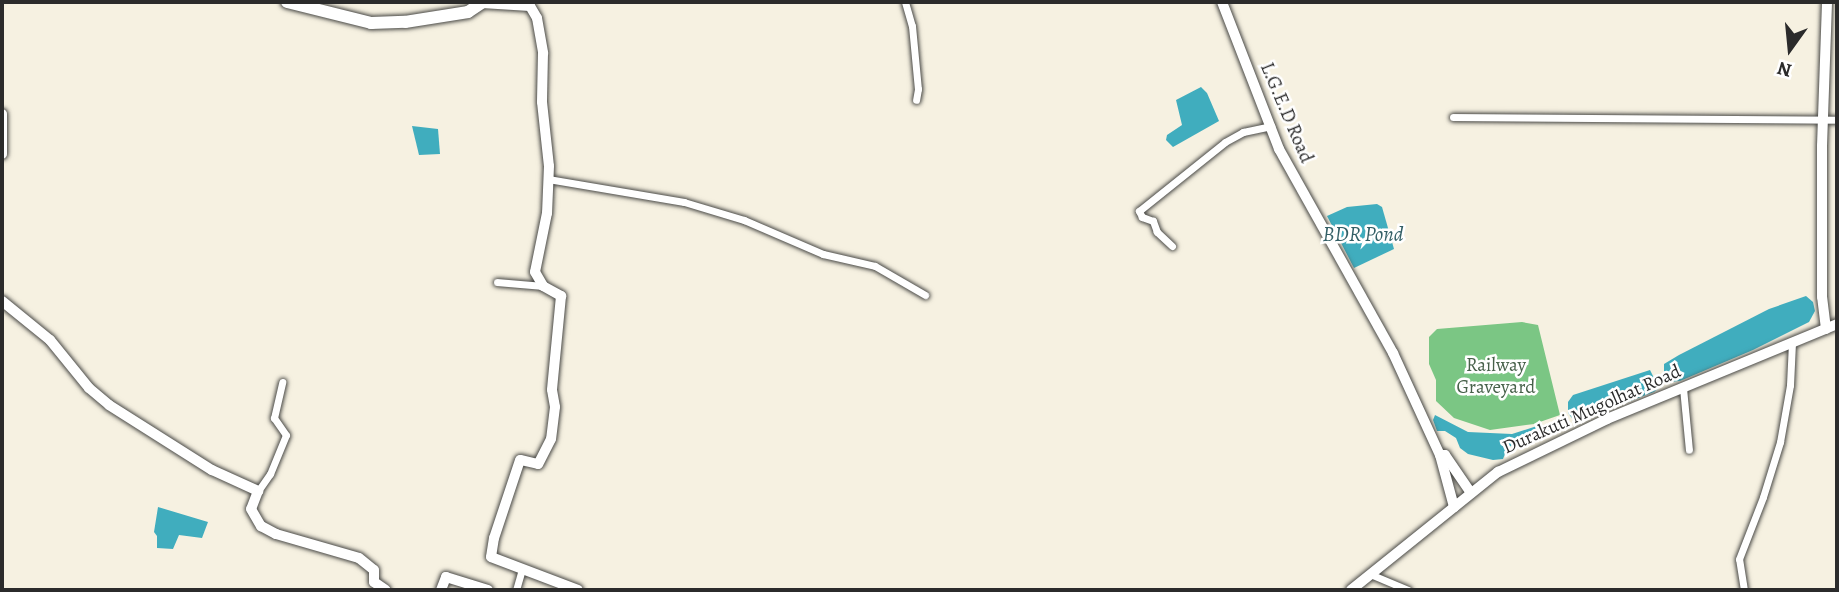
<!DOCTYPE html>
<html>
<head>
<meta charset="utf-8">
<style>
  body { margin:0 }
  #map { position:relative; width:1839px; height:592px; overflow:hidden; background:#f6f1e1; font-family:Alegreya,serif }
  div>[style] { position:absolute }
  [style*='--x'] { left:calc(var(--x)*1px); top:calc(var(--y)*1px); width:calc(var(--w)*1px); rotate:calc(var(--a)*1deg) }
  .green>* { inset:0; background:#7bc684 }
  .water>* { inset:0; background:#40adbe }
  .roads { filter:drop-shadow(0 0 2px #494946) drop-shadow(0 0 2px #494946) }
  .street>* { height:7px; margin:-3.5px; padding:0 3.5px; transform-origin:3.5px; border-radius:3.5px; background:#fff }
  .secondary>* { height:10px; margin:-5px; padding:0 5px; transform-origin:5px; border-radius:5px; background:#fff }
  .primary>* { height:12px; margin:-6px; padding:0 6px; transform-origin:6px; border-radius:6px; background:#fff }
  span { translate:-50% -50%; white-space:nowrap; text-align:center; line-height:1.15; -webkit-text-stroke:5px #fff; paint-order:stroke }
  .street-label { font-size:19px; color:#2b2b2b }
  .park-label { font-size:19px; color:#47614a }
  .water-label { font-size:21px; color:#335f66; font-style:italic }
  .frame { position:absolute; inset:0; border:4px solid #2b2b2b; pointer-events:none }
  .north { position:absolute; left:1755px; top:14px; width:70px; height:70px; -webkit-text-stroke:5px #fff; paint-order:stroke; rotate:195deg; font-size:19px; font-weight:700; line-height:28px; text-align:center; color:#2b2b2b }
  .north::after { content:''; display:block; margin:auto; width:24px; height:32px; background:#2b2b2b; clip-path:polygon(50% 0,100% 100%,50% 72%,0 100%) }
</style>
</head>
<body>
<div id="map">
  <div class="green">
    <i style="clip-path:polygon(1522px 322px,1538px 325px,1560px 415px,1534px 424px,1490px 430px,1454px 418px,1436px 401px,1436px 380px,1429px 364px,1429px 337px,1437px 329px)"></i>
  </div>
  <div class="water">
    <i style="clip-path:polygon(1201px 87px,1207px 93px,1219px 121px,1173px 147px,1166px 140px,1167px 135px,1182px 125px,1176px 100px)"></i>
    <i style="clip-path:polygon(412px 126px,438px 129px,440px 154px,419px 155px)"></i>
    <i style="clip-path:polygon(1377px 204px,1382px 207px,1394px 249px,1354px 268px,1327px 216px,1347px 207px)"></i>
    <i style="clip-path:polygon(1806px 296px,1813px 302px,1815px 311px,1809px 322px,1753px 350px,1680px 381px,1669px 382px,1664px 378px,1664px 364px,1679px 355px,1769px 309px)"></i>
    <i style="clip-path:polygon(1650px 370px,1659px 388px,1654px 392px,1575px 422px,1568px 413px,1568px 402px,1573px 395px)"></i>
    <i style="clip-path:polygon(1435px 415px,1468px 432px,1512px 434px,1540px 425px,1552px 430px,1522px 442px,1517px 441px,1507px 449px,1503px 459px,1493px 460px,1468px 454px,1460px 448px,1456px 438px,1445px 431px,1437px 431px,1433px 420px)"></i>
    <i style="clip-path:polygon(158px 507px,208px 522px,202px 538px,179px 535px,173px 549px,157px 548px,157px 536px,154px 532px)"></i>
  </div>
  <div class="roads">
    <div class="street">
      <i style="--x:905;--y:2;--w:25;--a:74"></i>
      <i style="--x:912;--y:26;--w:63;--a:84.6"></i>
      <i style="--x:918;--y:89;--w:11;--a:100"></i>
      <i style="--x:1453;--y:117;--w:384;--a:0.4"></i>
      <i style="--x:548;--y:179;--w:138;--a:9.6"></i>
      <i style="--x:684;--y:202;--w:63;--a:16.7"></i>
      <i style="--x:744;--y:220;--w:86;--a:23.3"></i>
      <i style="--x:823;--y:254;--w:53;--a:13"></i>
      <i style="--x:875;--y:266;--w:58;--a:30.1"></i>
      <i style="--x:1172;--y:246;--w:21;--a:-137"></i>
      <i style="--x:1157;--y:232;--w:12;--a:-110"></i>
      <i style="--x:1153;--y:221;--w:12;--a:-160"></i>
      <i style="--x:1142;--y:217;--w:7;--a:-117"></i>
      <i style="--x:1139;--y:211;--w:110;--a:-38.7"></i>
      <i style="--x:1225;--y:142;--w:21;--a:-29"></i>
      <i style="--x:1243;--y:132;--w:29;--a:-12"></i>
      <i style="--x:497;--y:282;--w:46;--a:5"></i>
      <i style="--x:1683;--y:388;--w:62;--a:84.5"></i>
      <i style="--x:258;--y:491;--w:21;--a:-55"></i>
      <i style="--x:270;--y:474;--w:42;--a:-67.7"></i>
      <i style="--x:286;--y:435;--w:21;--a:-125"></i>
      <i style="--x:274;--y:418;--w:37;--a:-77"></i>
      <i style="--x:1370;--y:574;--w:41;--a:22.8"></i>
      <i style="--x:516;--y:590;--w:22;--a:-74"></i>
      <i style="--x:1744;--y:590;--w:31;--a:-99"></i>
      <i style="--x:1739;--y:559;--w:66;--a:-68.8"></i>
      <i style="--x:1763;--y:497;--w:58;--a:-72.8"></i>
      <i style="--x:1780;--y:442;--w:58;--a:-80"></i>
      <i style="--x:1790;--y:385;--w:42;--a:-87.3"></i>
    </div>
    <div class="secondary">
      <i style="--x:1222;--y:2;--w:158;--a:68.8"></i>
      <i style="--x:1279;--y:149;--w:234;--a:60.8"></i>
      <i style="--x:1393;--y:353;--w:112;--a:65.3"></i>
      <i style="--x:1440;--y:455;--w:54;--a:74.9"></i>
      <i style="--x:482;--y:3;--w:48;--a:3.6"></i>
      <i style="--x:530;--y:6;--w:14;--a:60"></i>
      <i style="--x:537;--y:18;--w:36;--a:80"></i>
      <i style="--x:543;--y:53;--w:49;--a:91.2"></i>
      <i style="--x:542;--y:102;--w:64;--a:83.8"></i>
      <i style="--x:549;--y:166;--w:47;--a:92.4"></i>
      <i style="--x:547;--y:213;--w:60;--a:101.5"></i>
      <i style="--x:535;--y:272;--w:16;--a:60"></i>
      <i style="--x:543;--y:286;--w:21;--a:29"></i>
      <i style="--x:561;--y:296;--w:94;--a:95.5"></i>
      <i style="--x:552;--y:390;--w:17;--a:80"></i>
      <i style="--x:555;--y:407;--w:32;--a:97"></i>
      <i style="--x:551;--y:439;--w:28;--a:117"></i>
      <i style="--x:538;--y:464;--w:18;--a:-167"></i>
      <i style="--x:520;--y:460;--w:82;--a:108.4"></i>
      <i style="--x:494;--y:538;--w:19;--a:99"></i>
      <i style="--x:491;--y:557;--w:93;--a:20.8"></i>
      <i style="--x:2;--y:114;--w:40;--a:90"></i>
      <i style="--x:2;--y:301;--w:62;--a:39.1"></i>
      <i style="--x:50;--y:340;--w:62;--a:50.9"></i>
      <i style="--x:89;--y:388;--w:26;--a:40"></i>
      <i style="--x:109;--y:405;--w:122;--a:32.3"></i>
      <i style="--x:212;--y:470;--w:51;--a:24.5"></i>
      <i style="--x:258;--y:491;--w:19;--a:111"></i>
      <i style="--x:251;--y:509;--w:20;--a:60"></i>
      <i style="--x:261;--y:526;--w:17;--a:28"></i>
      <i style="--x:276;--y:534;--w:86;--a:16.1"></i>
      <i style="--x:359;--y:558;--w:19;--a:39"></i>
      <i style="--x:374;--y:570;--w:12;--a:90"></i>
      <i style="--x:374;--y:582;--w:14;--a:34"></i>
      <i style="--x:1826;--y:329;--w:32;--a:-97"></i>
      <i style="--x:1822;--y:297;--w:151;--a:-90"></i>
      <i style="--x:1822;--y:146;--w:144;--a:-88"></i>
      <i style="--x:1440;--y:455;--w:5;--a:0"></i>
      <i style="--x:1445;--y:455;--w:46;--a:55.6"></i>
      <i style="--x:441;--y:590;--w:14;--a:-69"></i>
      <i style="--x:446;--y:577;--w:44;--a:17.2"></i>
      <i style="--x:1351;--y:590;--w:189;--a:-38.8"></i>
      <i style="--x:1498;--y:472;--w:121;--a:-25.9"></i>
      <i style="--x:1607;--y:419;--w:249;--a:-22.4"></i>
    </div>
    <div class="primary">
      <i style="--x:287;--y:2;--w:87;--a:14"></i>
      <i style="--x:371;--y:23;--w:34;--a:-2"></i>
      <i style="--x:405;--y:22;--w:64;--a:-9"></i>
      <i style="--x:468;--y:12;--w:18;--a:-34"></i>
    </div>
  </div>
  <div class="street-label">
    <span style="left:1286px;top:113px;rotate:67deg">L.G.E.D Road</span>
    <span style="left:1592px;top:410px;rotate:-24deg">Durakuti Mugolhat Road</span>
  </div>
  <div class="park-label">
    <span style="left:1496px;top:377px">Railway<br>Graveyard</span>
  </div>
  <div class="water-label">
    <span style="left:1363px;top:234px">BDR Pond</span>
  </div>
  <div class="frame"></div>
  <div class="north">N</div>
</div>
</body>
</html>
